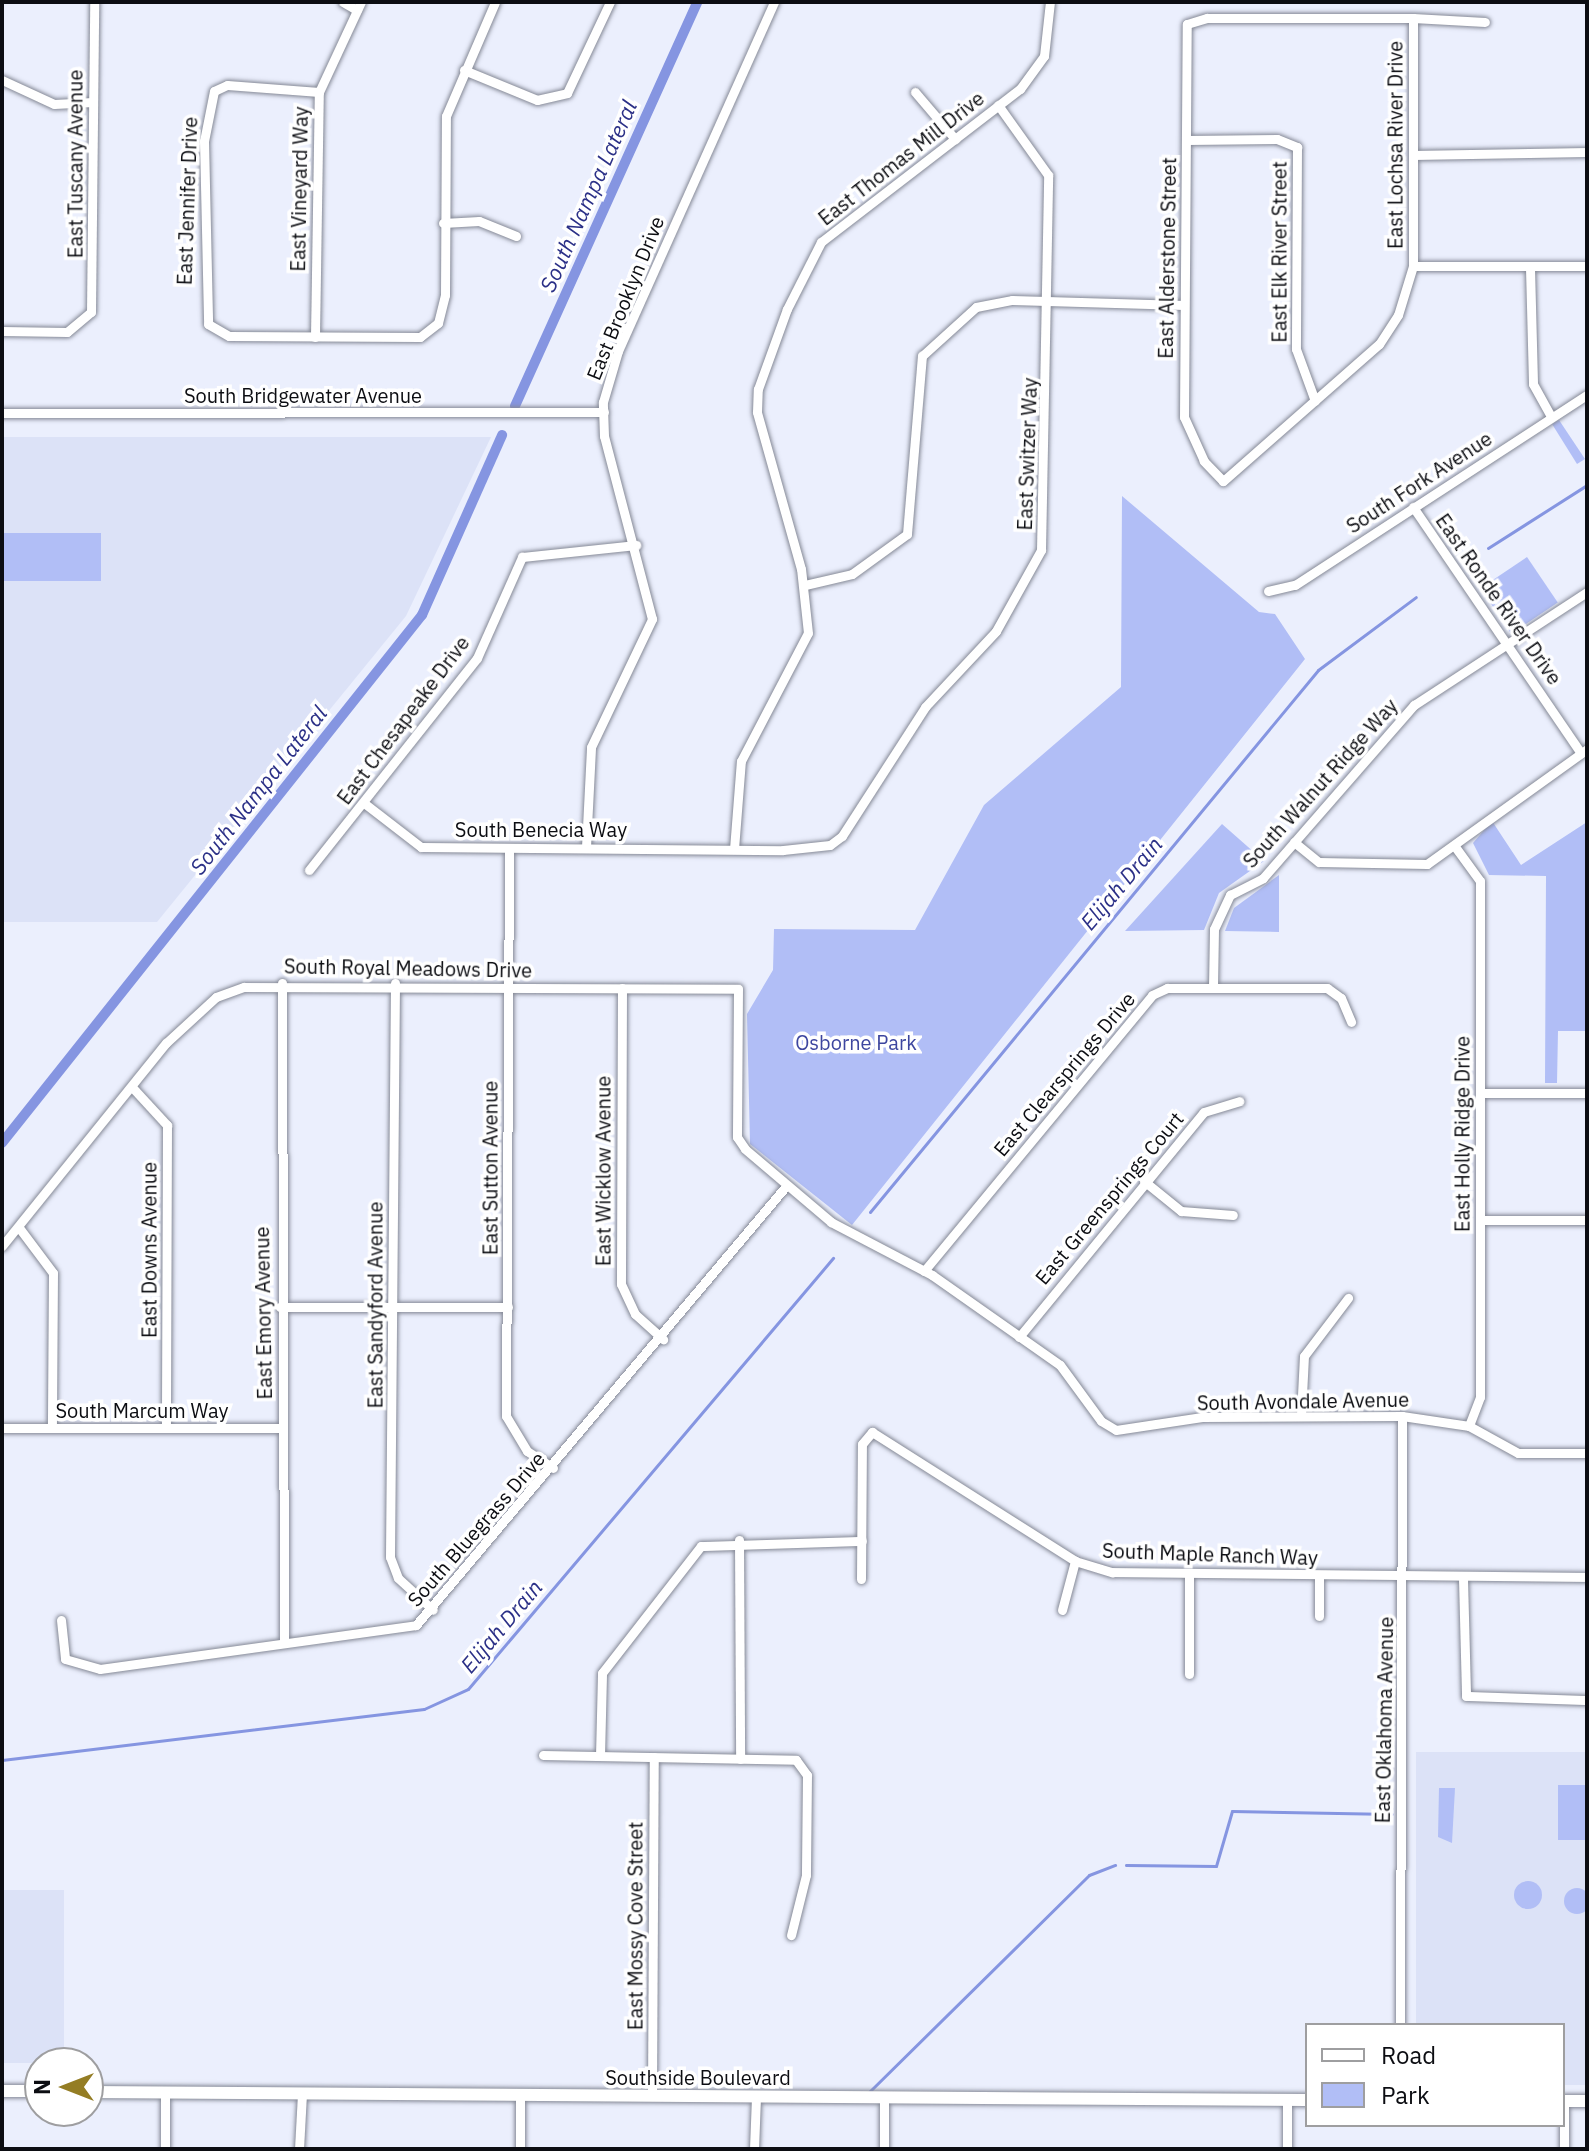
<!DOCTYPE html>
<html>
<head>
<meta charset="utf-8">
<style>
  body { margin:0 }
  #map { position:relative; width:1589px; height:2151px; overflow:hidden; background:#ebeffd; font-family:"IBM Plex Sans",sans-serif }
  div>[style] { position:absolute }
  [style*='--x'] { left:calc(var(--x)*1px); top:calc(var(--y)*1px); width:calc(var(--w)*1px); rotate:calc(var(--a)*1deg) }
  .built>* { inset:0; background:#dce2f7; transform-origin:0 0 }
  .green>* { inset:0; background:#b1bef6; transform-origin:0 0 }
  .round { border-radius:50% }
  .stream>* { height:3px; margin:-1.5px; padding:0 1.5px; transform-origin:1.5px; border-radius:1.5px; background:#8595e1 }
  .canal>* { height:10px; margin:-5px; padding:0 5px; transform-origin:5px; border-radius:5px; background:#8595e1 }
  .roads { filter:drop-shadow(0 0 2px #858996) drop-shadow(0 0 2px #858996) }
  .minor>* { height:9px; margin:-4.5px; padding:0 4.5px; transform-origin:4.5px; border-radius:4.5px; background:#fff }
  .major>* { height:12px; margin:-6px; padding:0 6px; transform-origin:6px; border-radius:6px; background:#fff }
  span { translate:-50% -50%; white-space:nowrap; text-align:center; line-height:1.15; -webkit-text-stroke:7px #fff; paint-order:stroke }
  .street-label { font-size:20px; color:#0c0d12 }
  .park-label { font-size:20px; color:#3d469f }
  .water-label { font-size:22px; color:#2b3087; font-style:italic }
  .frame { position:absolute; inset:0; border:4px solid #0c0d12; pointer-events:none }
  .legend { position:absolute; left:1305px; top:2023px; width:260px; height:104px; box-sizing:border-box; background:#fff; border:2px solid #9e9ea0; margin:0; padding:10px 14px; list-style:none; font-size:24px; color:#0c0d12 }
  .legend li { display:flex; align-items:center; gap:16px; height:40px }
  .legend b { width:40px; border:2px solid #9e9ea0 }
  .north { position:absolute; left:24px; top:2047px; width:80px; height:80px; box-sizing:border-box; background:#fff; border:2px solid #9e9ea0; border-radius:50%; rotate:270deg; font-size:22px; font-weight:700; line-height:32px; text-align:center; color:#0c0d12 }
  .north::after { content:''; display:block; margin:auto; width:28px; height:36px; background:#947d24; clip-path:polygon(50% 0,100% 100%,50% 72%,0 100%) }
</style>
</head>
<body>
<div id="map">
  <div class="built">
    <i style="clip-path:polygon(2px 437px,491px 437px,406px 616px,157px 922px,2px 922px)"></i>
    <i style="clip-path:polygon(1416px 1752px,1587px 1752px,1587px 2085px,1563px 2085px,1563px 2025px,1416px 2025px)"></i>
    <i style="left:64px;top:1890px;width:173px;height:61px;rotate:90deg"></i>
  </div>
  <div class="green">
    <i style="clip-path:polygon(1559px 420px,1585px 459px,1577px 464px,1552px 424px)"></i>
    <i style="clip-path:polygon(1122px 496px,1259px 612px,1275px 614px,1305px 659px,852px 1225px,750px 1144px,747px 1014px,773px 970px,774px 929px,915px 930px,984px 805px,1121px 687px)"></i>
    <i style="left:2px;top:533px;width:99px;height:48px"></i>
    <i style="left:1527px;top:557px;width:55px;height:56px;rotate:56deg"></i>
    <i style="clip-path:polygon(1492px 821px,1521px 865px,1587px 822px,1587px 1031px,1558px 1031px,1557px 1083px,1545px 1083px,1546px 876px,1489px 875px,1473px 843px)"></i>
    <i style="clip-path:polygon(1222px 824px,1264px 861px,1219px 893px,1204px 930px,1125px 931px)"></i>
    <i style="clip-path:polygon(1279px 875px,1279px 932px,1225px 931px,1234px 908px)"></i>
    <i style="left:1587px;top:1785px;width:55px;height:29px;rotate:90deg"></i>
    <i style="clip-path:polygon(1439px 1788px,1455px 1788px,1452px 1843px,1438px 1837px)"></i>
    <i class="round" style="left:1514px;top:1881px;width:28px;height:28px"></i>
    <i class="round" style="left:1564px;top:1888px;width:26px;height:26px"></i>
  </div>
  <div class="stream">
    <i style="--x:1488;--y:548;--w:117;--a:-32.5"></i>
    <i style="--x:870;--y:1212;--w:703;--a:-50.42"></i>
    <i style="--x:1318;--y:670;--w:122;--a:-36.7"></i>
    <i style="--x:2;--y:1760;--w:425;--a:-6.9"></i>
    <i style="--x:424;--y:1709;--w:48;--a:-24.4"></i>
    <i style="--x:468;--y:1689;--w:565;--a:-49.74"></i>
    <i style="--x:1126;--y:1865;--w:90;--a:0.6"></i>
    <i style="--x:1216;--y:1866;--w:57;--a:-73.8"></i>
    <i style="--x:1232;--y:1811;--w:160;--a:1.1"></i>
    <i style="--x:869;--y:2092;--w:309;--a:-44.6"></i>
    <i style="--x:1089;--y:1875;--w:28;--a:-21"></i>
  </div>
  <div class="canal">
    <i style="--x:515;--y:406;--w:443;--a:-65.7"></i>
    <i style="--x:2;--y:1143;--w:675;--a:-51.5"></i>
    <i style="--x:422;--y:615;--w:197;--a:-66"></i>
  </div>
  <div class="roads">
    <div class="minor">
      <i style="--x:343;--y:2;--w:16;--a:30"></i>
      <i style="--x:1413;--y:18;--w:248;--a:90"></i>
      <i style="--x:1413;--y:266;--w:51;--a:107"></i>
      <i style="--x:1398;--y:315;--w:35;--a:123"></i>
      <i style="--x:1379;--y:344;--w:208;--a:138.7"></i>
      <i style="--x:1223;--y:481;--w:28;--a:-134"></i>
      <i style="--x:1204;--y:461;--w:48;--a:-114.4"></i>
      <i style="--x:1184;--y:417;--w:393;--a:-89.6"></i>
      <i style="--x:1187;--y:24;--w:21;--a:-17"></i>
      <i style="--x:1207;--y:18;--w:206;--a:0"></i>
      <i style="--x:1413;--y:18;--w:72;--a:3.2"></i>
      <i style="--x:464;--y:70;--w:79;--a:22.3"></i>
      <i style="--x:537;--y:100;--w:31;--a:-13"></i>
      <i style="--x:567;--y:93;--w:101;--a:-64.7"></i>
      <i style="--x:2;--y:80;--w:57;--a:24.8"></i>
      <i style="--x:54;--y:104;--w:39;--a:-3"></i>
      <i style="--x:319;--y:92;--w:92;--a:-175.6"></i>
      <i style="--x:227;--y:85;--w:14;--a:155"></i>
      <i style="--x:214;--y:91;--w:51;--a:101.3"></i>
      <i style="--x:204;--y:141;--w:183;--a:88.7"></i>
      <i style="--x:208;--y:324;--w:24;--a:30"></i>
      <i style="--x:229;--y:336;--w:191;--a:0.3"></i>
      <i style="--x:420;--y:337;--w:23;--a:-38"></i>
      <i style="--x:438;--y:323;--w:29;--a:-76"></i>
      <i style="--x:445;--y:295;--w:179;--a:-89.7"></i>
      <i style="--x:446;--y:116;--w:124;--a:-66.7"></i>
      <i style="--x:915;--y:92;--w:62;--a:49.6"></i>
      <i style="--x:1187;--y:140;--w:90;--a:-0.6"></i>
      <i style="--x:1277;--y:139;--w:22;--a:22"></i>
      <i style="--x:1297;--y:147;--w:202;--a:90.3"></i>
      <i style="--x:1296;--y:349;--w:55;--a:69.9"></i>
      <i style="--x:1413;--y:155;--w:174;--a:-1"></i>
      <i style="--x:443;--y:223;--w:36;--a:-3"></i>
      <i style="--x:479;--y:221;--w:40;--a:22"></i>
      <i style="--x:1413;--y:266;--w:174;--a:0"></i>
      <i style="--x:1530;--y:268;--w:116;--a:88.5"></i>
      <i style="--x:1533;--y:384;--w:37;--a:61"></i>
      <i style="--x:2;--y:331;--w:65;--a:0.9"></i>
      <i style="--x:67;--y:332;--w:31;--a:-40"></i>
      <i style="--x:91;--y:312;--w:310;--a:-89.4"></i>
      <i style="--x:315;--y:337;--w:245;--a:-89.1"></i>
      <i style="--x:319;--y:92;--w:99;--a:-65"></i>
      <i style="--x:2;--y:413;--w:602;--a:-0.1"></i>
      <i style="--x:1413;--y:507;--w:298;--a:55.7"></i>
      <i style="--x:805;--y:585;--w:48;--a:-13.2"></i>
      <i style="--x:852;--y:574;--w:68;--a:-36"></i>
      <i style="--x:907;--y:534;--w:179;--a:-85.2"></i>
      <i style="--x:922;--y:356;--w:73;--a:-42.2"></i>
      <i style="--x:976;--y:307;--w:37;--a:-11"></i>
      <i style="--x:1012;--y:300;--w:172;--a:1.7"></i>
      <i style="--x:1268;--y:591;--w:28;--a:-13"></i>
      <i style="--x:1295;--y:585;--w:348;--a:-33.1"></i>
      <i style="--x:364;--y:803;--w:72;--a:37.7"></i>
      <i style="--x:421;--y:847;--w:362;--a:0.5"></i>
      <i style="--x:783;--y:850;--w:47;--a:-6.1"></i>
      <i style="--x:830;--y:845;--w:15;--a:-37"></i>
      <i style="--x:842;--y:836;--w:153;--a:-57.2"></i>
      <i style="--x:925;--y:707;--w:104;--a:-46.9"></i>
      <i style="--x:996;--y:631;--w:93;--a:-60.9"></i>
      <i style="--x:1041;--y:550;--w:375;--a:-88.9"></i>
      <i style="--x:1048;--y:175;--w:86;--a:-125.5"></i>
      <i style="--x:1294;--y:842;--w:32;--a:39"></i>
      <i style="--x:1319;--y:862;--w:108;--a:1.1"></i>
      <i style="--x:1427;--y:864;--w:197;--a:-35.7"></i>
      <i style="--x:586;--y:847;--w:100;--a:-87.1"></i>
      <i style="--x:591;--y:747;--w:142;--a:-64.5"></i>
      <i style="--x:652;--y:619;--w:189;--a:-104.7"></i>
      <i style="--x:604;--y:436;--w:34;--a:-92"></i>
      <i style="--x:603;--y:402;--w:53;--a:-73.6"></i>
      <i style="--x:618;--y:351;--w:382;--a:-65.9"></i>
      <i style="--x:509;--y:848;--w:568;--a:90.3"></i>
      <i style="--x:506;--y:1416;--w:41;--a:59"></i>
      <i style="--x:527;--y:1451;--w:31;--a:33"></i>
      <i style="--x:1456;--y:848;--w:41;--a:54"></i>
      <i style="--x:1480;--y:881;--w:516;--a:90"></i>
      <i style="--x:1480;--y:1397;--w:31;--a:111"></i>
      <i style="--x:734;--y:849;--w:88;--a:-85.5"></i>
      <i style="--x:741;--y:761;--w:144;--a:-62.4"></i>
      <i style="--x:808;--y:633;--w:64;--a:-96.2"></i>
      <i style="--x:801;--y:569;--w:163;--a:-105.7"></i>
      <i style="--x:757;--y:412;--w:23;--a:-88"></i>
      <i style="--x:758;--y:389;--w:85;--a:-70.1"></i>
      <i style="--x:787;--y:309;--w:75;--a:-63.1"></i>
      <i style="--x:821;--y:242;--w:251;--a:-37.6"></i>
      <i style="--x:1020;--y:89;--w:41;--a:-54"></i>
      <i style="--x:1044;--y:56;--w:54;--a:-83.7"></i>
      <i style="--x:309;--y:870;--w:270;--a:-51.6"></i>
      <i style="--x:477;--y:658;--w:111;--a:-66"></i>
      <i style="--x:522;--y:557;--w:115;--a:-6"></i>
      <i style="--x:282;--y:983;--w:660;--a:89.83"></i>
      <i style="--x:395;--y:983;--w:574;--a:90.5"></i>
      <i style="--x:390;--y:1557;--w:22;--a:69"></i>
      <i style="--x:398;--y:1578;--w:47;--a:42.4"></i>
      <i style="--x:1213;--y:987;--w:58;--a:-89"></i>
      <i style="--x:1214;--y:929;--w:38;--a:-65"></i>
      <i style="--x:1230;--y:895;--w:37;--a:-27"></i>
      <i style="--x:1263;--y:878;--w:230;--a:-48.9"></i>
      <i style="--x:1414;--y:705;--w:207;--a:-33.2"></i>
      <i style="--x:622;--y:988;--w:296;--a:90.2"></i>
      <i style="--x:621;--y:1284;--w:33;--a:65"></i>
      <i style="--x:635;--y:1314;--w:38;--a:42"></i>
      <i style="--x:132;--y:1087;--w:52;--a:47.4"></i>
      <i style="--x:167;--y:1125;--w:303;--a:90.2"></i>
      <i style="--x:1480;--y:1093;--w:107;--a:0"></i>
      <i style="--x:1144;--y:1181;--w:48;--a:39"></i>
      <i style="--x:1181;--y:1211;--w:52;--a:4.4"></i>
      <i style="--x:1480;--y:1220;--w:107;--a:0"></i>
      <i style="--x:20;--y:1229;--w:55;--a:53.1"></i>
      <i style="--x:53;--y:1273;--w:155;--a:90.4"></i>
      <i style="--x:2;--y:1246;--w:261;--a:-51.1"></i>
      <i style="--x:166;--y:1043;--w:68;--a:-42.6"></i>
      <i style="--x:216;--y:997;--w:30;--a:-20"></i>
      <i style="--x:244;--y:987;--w:494;--a:0.2"></i>
      <i style="--x:738;--y:989;--w:148;--a:90.4"></i>
      <i style="--x:737;--y:1137;--w:14;--a:56"></i>
      <i style="--x:745;--y:1149;--w:113;--a:40.3"></i>
      <i style="--x:831;--y:1222;--w:114;--a:27.7"></i>
      <i style="--x:932;--y:1275;--w:156;--a:35.1"></i>
      <i style="--x:1060;--y:1365;--w:69;--a:53.8"></i>
      <i style="--x:1101;--y:1421;--w:17;--a:31"></i>
      <i style="--x:1116;--y:1430;--w:87;--a:-8.6"></i>
      <i style="--x:1202;--y:1417;--w:200;--a:-0.3"></i>
      <i style="--x:1402;--y:1416;--w:68;--a:8.5"></i>
      <i style="--x:1469;--y:1426;--w:56;--a:28.9"></i>
      <i style="--x:1518;--y:1453;--w:69;--a:0"></i>
      <i style="--x:924;--y:1271;--w:358;--a:-50.4"></i>
      <i style="--x:1152;--y:995;--w:17;--a:-25"></i>
      <i style="--x:1167;--y:988;--w:160;--a:0"></i>
      <i style="--x:1327;--y:988;--w:17;--a:36"></i>
      <i style="--x:1341;--y:998;--w:26;--a:67"></i>
      <i style="--x:280;--y:1307;--w:228;--a:0"></i>
      <i style="--x:1019;--y:1337;--w:291;--a:-50.6"></i>
      <i style="--x:1204;--y:1112;--w:37;--a:-17"></i>
      <i style="--x:1301;--y:1415;--w:59;--a:-87.1"></i>
      <i style="--x:1304;--y:1356;--w:73;--a:-52.8"></i>
      <i style="--x:2;--y:1428;--w:280;--a:0"></i>
      <i style="--x:739;--y:1540;--w:219;--a:89.7"></i>
      <i style="--x:1189;--y:1575;--w:99;--a:90"></i>
      <i style="--x:1319;--y:1575;--w:41;--a:90"></i>
      <i style="--x:861;--y:1579;--w:135;--a:-89.6"></i>
      <i style="--x:862;--y:1444;--w:16;--a:-50"></i>
      <i style="--x:872;--y:1432;--w:241;--a:32.4"></i>
      <i style="--x:1075;--y:1561;--w:39;--a:17"></i>
      <i style="--x:1112;--y:1572;--w:475;--a:0.6"></i>
      <i style="--x:1463;--y:1579;--w:117;--a:88.5"></i>
      <i style="--x:1466;--y:1696;--w:121;--a:1.9"></i>
      <i style="--x:1062;--y:1610;--w:51;--a:-75.1"></i>
      <i style="--x:61;--y:1620;--w:39;--a:84"></i>
      <i style="--x:65;--y:1659;--w:36;--a:16"></i>
      <i style="--x:100;--y:1669;--w:319;--a:-7.9"></i>
      <i style="--x:416;--y:1625;--w:574;--a:-49.87"></i>
      <i style="--x:543;--y:1755;--w:253;--a:1.1"></i>
      <i style="--x:796;--y:1760;--w:19;--a:54"></i>
      <i style="--x:807;--y:1775;--w:100;--a:90.6"></i>
      <i style="--x:806;--y:1875;--w:62;--a:104"></i>
      <i style="--x:600;--y:1756;--w:83;--a:-88.6"></i>
      <i style="--x:602;--y:1673;--w:161;--a:-52.1"></i>
      <i style="--x:701;--y:1546;--w:161;--a:-1.8"></i>
      <i style="--x:1400;--y:2025;--w:609;--a:-89.81"></i>
      <i style="--x:165;--y:2093;--w:56;--a:90"></i>
      <i style="--x:520;--y:2096;--w:53;--a:90"></i>
      <i style="--x:652;--y:2096;--w:339;--a:-89.7"></i>
      <i style="--x:884;--y:2098;--w:51;--a:90"></i>
      <i style="--x:1564;--y:2101;--w:48;--a:90"></i>
      <i style="--x:299;--y:2149;--w:56;--a:-86.9"></i>
      <i style="--x:754;--y:2149;--w:52;--a:-87.8"></i>
      <i style="--x:1287;--y:2149;--w:49;--a:-90"></i>
    </div>
    <div class="major">
      <i style="--x:2;--y:2091;--w:38;--a:0"></i>
      <i style="--x:88;--y:2092;--w:1219;--a:0.38"></i>
      <i style="--x:1563;--y:2101;--w:24;--a:0"></i>
    </div>
  </div>
  <div class="street-label">
    <span style="left:1395px;top:145px;rotate:-90deg">East Lochsa River Drive</span>
    <span style="left:901px;top:158px;rotate:-38deg">East Thomas Mill Drive</span>
    <span style="left:75px;top:164px;rotate:-90deg">East Tuscany Avenue</span>
    <span style="left:299px;top:189px;rotate:-89deg">East Vineyard Way</span>
    <span style="left:187px;top:201px;rotate:-88deg">East Jennifer Drive</span>
    <span style="left:1279px;top:252px;rotate:-90deg">East Elk River Street</span>
    <span style="left:1167px;top:258px;rotate:-89deg">East Alderstone Street</span>
    <span style="left:625px;top:298px;rotate:-68deg">East Brooklyn Drive</span>
    <span style="left:303px;top:395px">South Bridgewater Avenue</span>
    <span style="left:1027px;top:454px;rotate:-88deg">East Switzer Way</span>
    <span style="left:1419px;top:482px;rotate:-33deg">South Fork Avenue</span>
    <span style="left:1499px;top:599px;rotate:55deg">East Ronde River Drive</span>
    <span style="left:403px;top:720px;rotate:-53deg">East Chesapeake Drive</span>
    <span style="left:1320px;top:783px;rotate:-48deg">South Walnut Ridge Way</span>
    <span style="left:541px;top:829px">South Benecia Way</span>
    <span style="left:408px;top:968px;rotate:1deg">South Royal Meadows Drive</span>
    <span style="left:1064px;top:1074px;rotate:-50deg">East Clearsprings Drive</span>
    <span style="left:1462px;top:1134px;rotate:-90deg">East Holly Ridge Drive</span>
    <span style="left:490px;top:1168px;rotate:-90deg">East Sutton Avenue</span>
    <span style="left:603px;top:1171px;rotate:-90deg">East Wicklow Avenue</span>
    <span style="left:1109px;top:1198px;rotate:-50deg">East Greensprings Court</span>
    <span style="left:149px;top:1250px;rotate:-90deg">East Downs Avenue</span>
    <span style="left:375px;top:1305px;rotate:-90deg">East Sandyford Avenue</span>
    <span style="left:263px;top:1313px;rotate:-91deg">East Emory Avenue</span>
    <span style="left:1303px;top:1401px;rotate:-1deg">South Avondale Avenue</span>
    <span style="left:142px;top:1410px">South Marcum Way</span>
    <span style="left:476px;top:1529px;rotate:-49deg">South Bluegrass Drive</span>
    <span style="left:1210px;top:1554px;rotate:2deg">South Maple Ranch Way</span>
    <span style="left:1384px;top:1720px;rotate:-89deg">East Oklahoma Avenue</span>
    <span style="left:635px;top:1926px;rotate:-90deg">East Mossy Cove Street</span>
    <span style="left:698px;top:2077px">Southside Boulevard</span>
  </div>
  <div class="park-label">
    <span style="left:856px;top:1042px">Osborne Park</span>
  </div>
  <div class="water-label">
    <span style="left:588px;top:196px;rotate:-66deg">South Nampa Lateral</span>
    <span style="left:258px;top:790px;rotate:-52deg">South Nampa Lateral</span>
    <span style="left:1121px;top:883px;rotate:-50deg">Elijah Drain</span>
    <span style="left:501px;top:1626px;rotate:-50deg">Elijah Drain</span>
  </div>
  <div class="frame"></div>
  <ul class="legend">
  <li><b style="height:10px;background:#fff"></b>Road</li>
  <li><b style="height:22px;background:#b1bef6"></b>Park</li>
  </ul>
  <div class="north">N</div>
</div>
</body>
</html>
